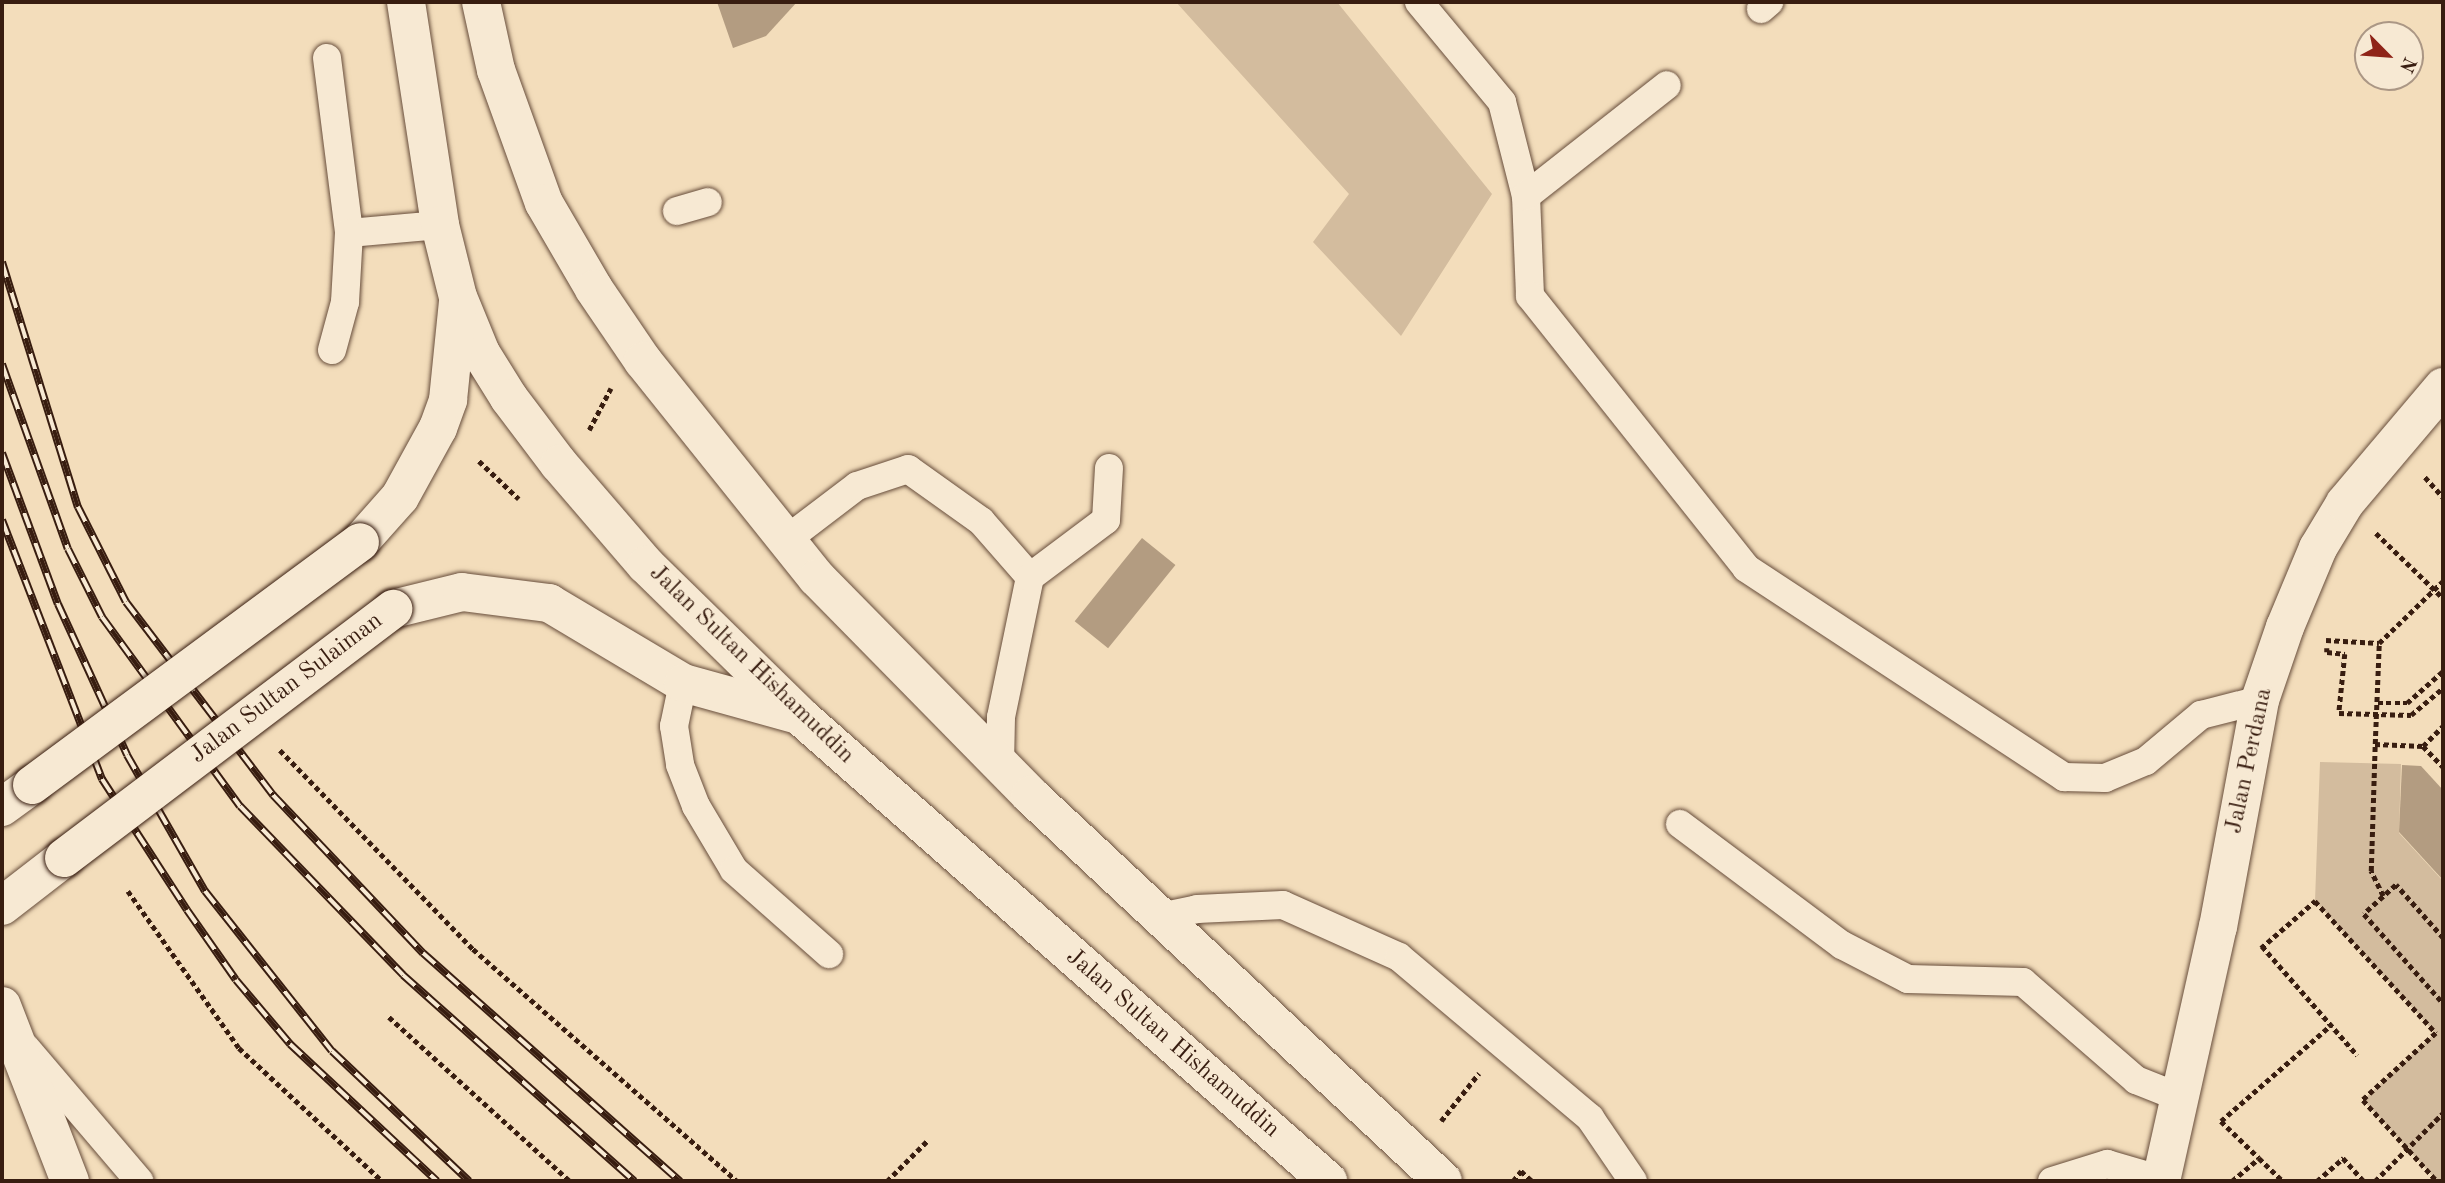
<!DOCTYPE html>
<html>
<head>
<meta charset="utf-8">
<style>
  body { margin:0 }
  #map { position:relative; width:2445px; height:1183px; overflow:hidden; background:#f3ddbb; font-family:"Old Standard TT",serif }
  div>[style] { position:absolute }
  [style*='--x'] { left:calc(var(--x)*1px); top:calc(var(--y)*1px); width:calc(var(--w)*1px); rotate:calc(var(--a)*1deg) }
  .green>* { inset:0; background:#d3bc9e }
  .water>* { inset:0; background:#b39c81; transform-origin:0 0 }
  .path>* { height:4.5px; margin-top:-2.25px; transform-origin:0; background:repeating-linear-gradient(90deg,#381d10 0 5px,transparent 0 8.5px) }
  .roads { filter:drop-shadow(0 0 2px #674d3b) drop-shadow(0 0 2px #674d3b) }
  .lane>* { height:28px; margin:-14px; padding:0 14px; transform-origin:14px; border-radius:14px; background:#f7e9d3 }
  .street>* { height:38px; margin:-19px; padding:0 19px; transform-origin:19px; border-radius:19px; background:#f7e9d3 }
  .secondary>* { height:38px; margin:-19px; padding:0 19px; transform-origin:19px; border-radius:19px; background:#f7e9d3 }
  .rail>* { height:8px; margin-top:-4px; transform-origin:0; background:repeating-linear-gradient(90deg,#f7e9d3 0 16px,#381d10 0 32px); box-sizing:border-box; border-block:2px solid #381d10 }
  .bridges { filter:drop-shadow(0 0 2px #381d10) drop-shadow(0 0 2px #381d10) }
  .secondary-bridge>* { height:38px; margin:-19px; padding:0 19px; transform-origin:19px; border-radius:19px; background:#f7e9d3 }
  span { translate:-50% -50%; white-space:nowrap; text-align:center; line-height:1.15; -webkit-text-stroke:5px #f7e9d3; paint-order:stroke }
  .street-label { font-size:24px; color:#381d10 }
  .frame { position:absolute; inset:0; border:4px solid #381d10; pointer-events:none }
  .north { position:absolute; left:2354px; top:21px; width:70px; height:70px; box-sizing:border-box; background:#f7e9d3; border:2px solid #ab9785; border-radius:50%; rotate:115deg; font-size:19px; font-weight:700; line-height:28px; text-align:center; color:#381d10 }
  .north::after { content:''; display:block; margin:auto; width:24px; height:32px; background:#8f2418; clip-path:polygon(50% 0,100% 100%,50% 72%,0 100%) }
</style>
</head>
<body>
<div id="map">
  <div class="green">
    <i style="clip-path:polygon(1176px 2px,1337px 2px,1492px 194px,1401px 336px,1313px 242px,1349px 194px)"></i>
    <i style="clip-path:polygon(2320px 762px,2401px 764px,2399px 833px,2443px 881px,2443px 1181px,2437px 1181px,2363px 1100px,2435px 1033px,2315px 901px)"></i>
  </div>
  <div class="water">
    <i style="clip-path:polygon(717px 2px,797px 2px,766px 36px,733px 48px)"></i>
    <i style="left:1142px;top:538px;width:43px;height:107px;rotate:39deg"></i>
    <i style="clip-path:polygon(2402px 765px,2421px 766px,2443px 790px,2443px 880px,2399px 832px)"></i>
  </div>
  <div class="path">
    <i style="--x:589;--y:430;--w:47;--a:-62.4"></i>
    <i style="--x:479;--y:461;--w:55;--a:43.5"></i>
    <i style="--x:2425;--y:477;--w:27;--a:48"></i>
    <i style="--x:2376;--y:533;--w:93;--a:44.1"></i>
    <i style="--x:2326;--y:640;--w:53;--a:3.2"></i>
    <i style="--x:2379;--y:643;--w:89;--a:-44.1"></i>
    <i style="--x:2327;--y:648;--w:4;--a:90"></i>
    <i style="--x:2327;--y:652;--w:18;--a:6"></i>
    <i style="--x:2345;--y:654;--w:59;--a:95.8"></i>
    <i style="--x:2339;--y:713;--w:72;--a:1.6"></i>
    <i style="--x:2411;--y:715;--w:42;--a:-40.2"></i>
    <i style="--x:2378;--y:703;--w:29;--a:0"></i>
    <i style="--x:2407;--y:703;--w:48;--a:-41.6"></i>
    <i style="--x:2375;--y:744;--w:101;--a:-87.7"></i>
    <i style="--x:2423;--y:746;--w:29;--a:46"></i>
    <i style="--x:280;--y:750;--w:277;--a:45.9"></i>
    <i style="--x:473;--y:949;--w:351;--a:41.3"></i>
    <i style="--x:128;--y:891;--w:192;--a:54.7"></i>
    <i style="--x:239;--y:1048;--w:195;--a:42.9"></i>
    <i style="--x:2383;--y:896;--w:28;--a:-116"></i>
    <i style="--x:2371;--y:871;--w:127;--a:-88.2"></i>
    <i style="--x:2375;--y:744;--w:48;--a:2.4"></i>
    <i style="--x:2423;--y:746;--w:28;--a:-45"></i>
    <i style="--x:2443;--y:938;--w:71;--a:-131.6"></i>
    <i style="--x:2396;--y:885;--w:43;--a:137.8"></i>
    <i style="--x:2364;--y:914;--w:119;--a:48.4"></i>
    <i style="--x:2262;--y:946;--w:145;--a:48.9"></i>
    <i style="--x:2261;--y:948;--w:72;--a:-41"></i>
    <i style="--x:2315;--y:901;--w:179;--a:47.5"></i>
    <i style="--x:2436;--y:1033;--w:99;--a:137.5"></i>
    <i style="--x:2363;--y:1100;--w:110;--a:47.6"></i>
    <i style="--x:389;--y:1017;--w:244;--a:42.2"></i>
    <i style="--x:1441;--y:1121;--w:61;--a:-51.6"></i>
    <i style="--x:2221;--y:1121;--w:146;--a:-41.1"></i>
    <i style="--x:2221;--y:1121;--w:53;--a:44.2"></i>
    <i style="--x:887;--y:1181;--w:57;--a:-45"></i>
    <i style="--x:1513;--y:1181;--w:13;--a:-51"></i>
    <i style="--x:1521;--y:1171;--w:15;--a:42"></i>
    <i style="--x:2232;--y:1181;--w:35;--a:-40"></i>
    <i style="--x:2259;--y:1158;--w:33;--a:44"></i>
    <i style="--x:2317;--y:1181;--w:35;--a:-41"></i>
    <i style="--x:2343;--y:1158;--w:31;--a:48"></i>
    <i style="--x:2375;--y:1181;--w:96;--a:-45"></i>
  </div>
  <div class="roads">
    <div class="lane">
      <i style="--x:1419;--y:2;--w:130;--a:50.3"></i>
      <i style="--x:1502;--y:102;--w:97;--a:75.7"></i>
      <i style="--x:1526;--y:196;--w:100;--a:87.7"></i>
      <i style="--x:1530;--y:296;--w:347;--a:51.5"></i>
      <i style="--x:1746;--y:568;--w:381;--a:33.3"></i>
      <i style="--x:2064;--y:777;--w:41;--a:1.4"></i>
      <i style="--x:2105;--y:778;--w:44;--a:-22.5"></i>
      <i style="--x:2146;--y:761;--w:72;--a:-39.9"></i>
      <i style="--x:2201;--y:715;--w:61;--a:-14.3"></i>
      <i style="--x:1761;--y:9;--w:11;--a:-41"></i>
      <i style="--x:327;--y:58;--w:176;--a:82.8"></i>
      <i style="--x:349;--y:233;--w:91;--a:-5"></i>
      <i style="--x:1526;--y:196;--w:179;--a:-38.2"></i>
      <i style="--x:677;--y:211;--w:32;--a:-16"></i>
      <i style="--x:332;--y:350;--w:50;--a:-74.8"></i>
      <i style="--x:345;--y:302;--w:69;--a:-86.7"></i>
      <i style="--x:786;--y:540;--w:89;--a:-37.3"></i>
      <i style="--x:857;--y:486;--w:54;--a:-18.4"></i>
      <i style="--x:908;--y:469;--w:90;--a:35.5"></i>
      <i style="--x:981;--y:521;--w:74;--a:48.8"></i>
      <i style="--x:1030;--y:577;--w:143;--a:101.7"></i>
      <i style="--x:1001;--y:717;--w:49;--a:91.2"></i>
      <i style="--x:1030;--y:577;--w:95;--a:-36.9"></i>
      <i style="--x:1106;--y:520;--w:52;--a:-86.7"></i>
      <i style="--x:683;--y:683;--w:44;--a:101.8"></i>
      <i style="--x:674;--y:726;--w:39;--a:81"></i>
      <i style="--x:680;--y:765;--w:44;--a:68.7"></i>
      <i style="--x:696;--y:806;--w:74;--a:59.3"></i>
      <i style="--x:734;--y:870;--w:127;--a:41.5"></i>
      <i style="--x:1680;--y:824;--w:202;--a:36.8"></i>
      <i style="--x:1842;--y:945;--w:74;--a:27.3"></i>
      <i style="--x:1908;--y:979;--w:115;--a:1.5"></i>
      <i style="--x:2023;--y:982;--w:150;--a:40.9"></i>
      <i style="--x:2136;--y:1080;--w:48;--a:21.8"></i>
      <i style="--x:1160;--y:917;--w:38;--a:-12"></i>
      <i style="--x:1197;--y:909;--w:86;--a:-2.7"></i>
      <i style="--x:1283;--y:905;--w:127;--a:24.1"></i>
      <i style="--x:1399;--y:957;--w:250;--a:40.1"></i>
      <i style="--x:1590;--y:1118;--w:76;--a:55.7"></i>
      <i style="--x:26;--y:1048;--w:175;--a:49.6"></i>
      <i style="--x:2052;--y:1181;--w:58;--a:-17.2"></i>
      <i style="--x:2107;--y:1164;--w:57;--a:16.2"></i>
    </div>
    <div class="street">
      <i style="--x:2161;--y:1181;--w:260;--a:-77.4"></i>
      <i style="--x:2218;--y:927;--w:231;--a:-79.5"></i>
      <i style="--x:2260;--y:700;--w:77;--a:-71.1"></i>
      <i style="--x:2285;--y:627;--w:86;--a:-67.3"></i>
      <i style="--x:2318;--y:548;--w:52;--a:-59"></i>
      <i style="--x:2345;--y:503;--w:152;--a:-49.8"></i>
    </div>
    <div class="secondary">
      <i style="--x:406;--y:2;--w:226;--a:81.3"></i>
      <i style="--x:440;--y:225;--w:74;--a:76"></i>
      <i style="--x:458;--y:297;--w:61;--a:67.7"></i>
      <i style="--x:481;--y:353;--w:53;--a:58.1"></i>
      <i style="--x:509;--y:398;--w:83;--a:52.9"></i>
      <i style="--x:559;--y:464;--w:133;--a:49.3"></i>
      <i style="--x:646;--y:565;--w:216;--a:44.4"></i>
      <i style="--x:800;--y:716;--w:704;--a:41.37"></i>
      <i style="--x:481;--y:2;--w:70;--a:77.6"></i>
      <i style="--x:496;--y:70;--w:141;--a:70.2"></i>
      <i style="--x:544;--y:203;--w:99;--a:59.8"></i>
      <i style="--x:594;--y:289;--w:87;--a:55.8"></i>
      <i style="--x:643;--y:361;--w:278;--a:51.3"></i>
      <i style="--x:817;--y:578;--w:304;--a:45.5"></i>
      <i style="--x:1030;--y:795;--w:565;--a:43.06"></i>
      <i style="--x:360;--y:542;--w:60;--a:-48.4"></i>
      <i style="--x:400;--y:497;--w:79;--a:-61.2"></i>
      <i style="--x:438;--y:428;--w:30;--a:-70"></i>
      <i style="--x:448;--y:400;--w:99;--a:-84.2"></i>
      <i style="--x:393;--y:609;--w:71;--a:-13.8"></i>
      <i style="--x:462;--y:592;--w:88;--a:7.2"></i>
      <i style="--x:549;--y:603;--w:156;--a:30.8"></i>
      <i style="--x:683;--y:683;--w:119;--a:15.5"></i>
      <i style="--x:2;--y:807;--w:37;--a:-36"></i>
      <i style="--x:2;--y:906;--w:78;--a:-37.7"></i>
      <i style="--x:2;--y:1006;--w:188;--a:68.8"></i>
    </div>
  </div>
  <div class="rail">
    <i style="--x:2;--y:262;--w:257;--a:72.8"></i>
    <i style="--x:78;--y:507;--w:106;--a:63.2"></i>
    <i style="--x:126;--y:602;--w:243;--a:52.7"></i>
    <i style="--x:273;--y:795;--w:218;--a:46.5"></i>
    <i style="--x:423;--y:953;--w:344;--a:41.6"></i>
    <i style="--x:2;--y:364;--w:196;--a:70.4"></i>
    <i style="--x:68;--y:549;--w:76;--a:63.4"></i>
    <i style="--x:102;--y:617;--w:234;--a:53.9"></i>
    <i style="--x:240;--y:806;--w:235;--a:46"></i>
    <i style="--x:403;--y:975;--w:310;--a:41.7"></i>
    <i style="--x:2;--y:453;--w:161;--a:69.7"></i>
    <i style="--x:58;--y:604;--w:166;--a:65.4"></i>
    <i style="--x:127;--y:755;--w:157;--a:60.2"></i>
    <i style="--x:205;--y:891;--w:204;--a:51.6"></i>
    <i style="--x:332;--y:1051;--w:189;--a:43.5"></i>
    <i style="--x:2;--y:520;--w:278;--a:68.9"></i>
    <i style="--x:102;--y:779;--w:156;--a:57"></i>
    <i style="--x:187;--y:910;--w:85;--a:55"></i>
    <i style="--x:236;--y:980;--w:84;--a:49.8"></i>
    <i style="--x:290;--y:1044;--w:201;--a:43"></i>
  </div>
  <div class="bridges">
    <div class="secondary-bridge">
      <i style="--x:32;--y:785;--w:408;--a:-36.5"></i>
      <i style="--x:64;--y:858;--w:413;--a:-37.1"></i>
    </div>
  </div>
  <div class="street-label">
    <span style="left:751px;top:665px;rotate:44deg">Jalan Sultan Hishamuddin</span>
    <span style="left:287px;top:689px;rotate:-37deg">Jalan Sultan Sulaiman</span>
    <span style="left:2250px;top:761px;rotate:-78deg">Jalan Perdana</span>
    <span style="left:1172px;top:1044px;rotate:41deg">Jalan Sultan Hishamuddin</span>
  </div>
  <div class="frame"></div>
  <div class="north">N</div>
</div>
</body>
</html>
